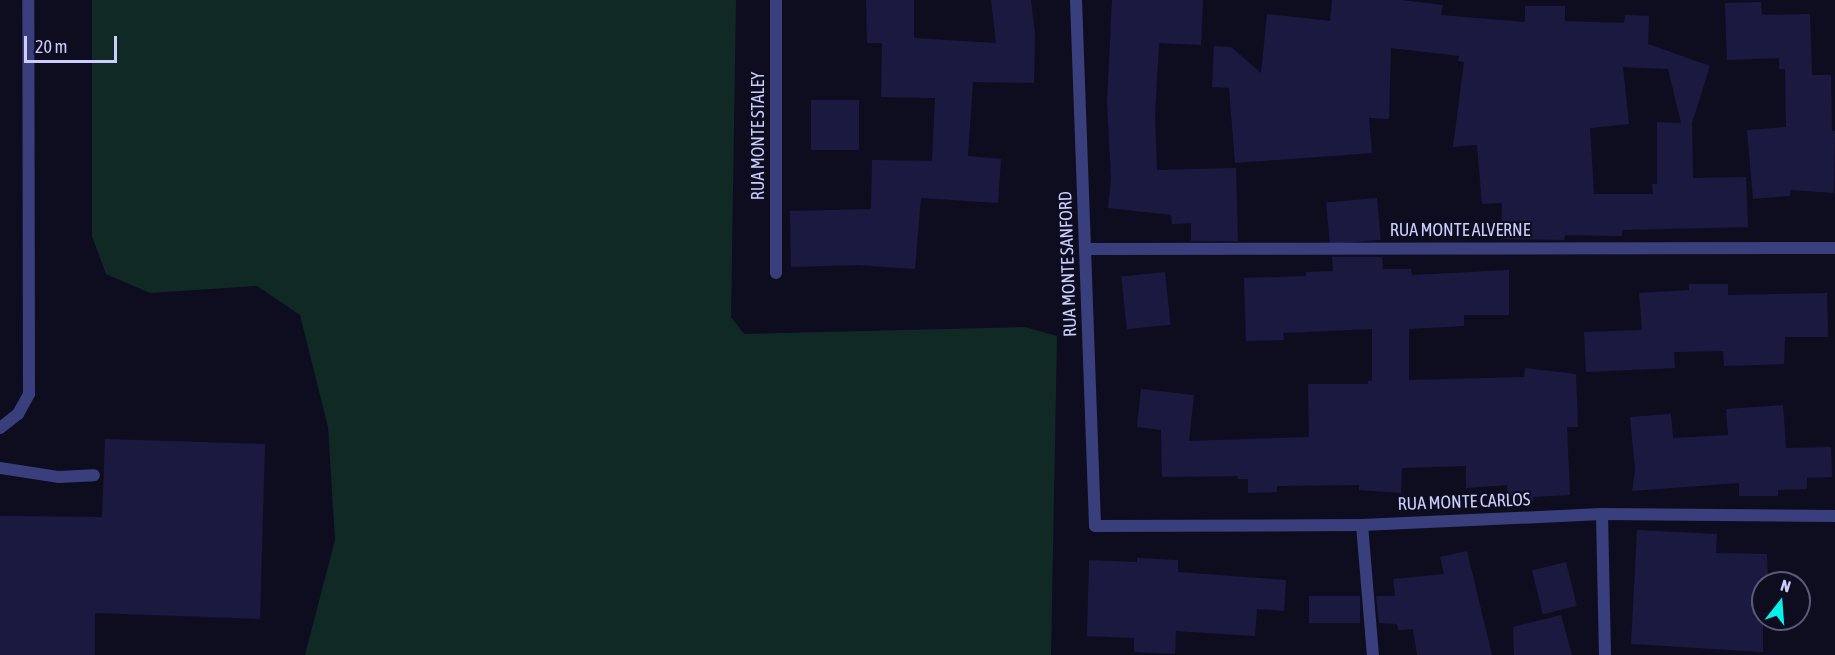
<!DOCTYPE html>
<html>
<head>
<meta charset="utf-8">
<style>
  body { margin:0 }
  #map { position:relative; width:1835px; height:655px; overflow:hidden; background:#0e0d1f; font-family:"Asap Condensed",sans-serif }
  div>[style] { position:absolute }
  [style*='--x'] { left:calc(var(--x)*1px); top:calc(var(--y)*1px); width:calc(var(--w)*1px); rotate:calc(var(--a)*1deg) }
  .green>* { inset:0; background:#102925 }
  .building>* { inset:0; background:#1c1940; transform-origin:0 0 }
  .service>* { height:12px; margin:-6px; padding:0 6px; transform-origin:6px; border-radius:6px; background:#393f7d }
  .minor>* { height:12px; margin:-6px; padding:0 6px; transform-origin:6px; border-radius:6px; background:#393f7d }
  span { translate:-50% -50%; white-space:nowrap; text-align:center; line-height:1.15; -webkit-text-stroke:4.5px #0e0d1f; paint-order:stroke }
  .street-label { font-size:18px; color:#cccdfe }
  .north { position:absolute; left:1751px; top:571px; width:60px; height:60px; box-sizing:border-box; background:#0e0d1f; border:2px solid #5a5a78; border-radius:50%; rotate:17deg; font-size:16px; font-weight:700; line-height:24px; text-align:center; color:#cccdfe }
  .north::after { content:''; display:block; margin:auto; width:21px; height:27px; background:#05f1e9; clip-path:polygon(50% 0,100% 100%,50% 72%,0 100%) }
  .scale { position:absolute; left:24px; top:36px; width:93px; height:27px; box-sizing:border-box; border:3px solid #cccdfe; border-top:0; padding-left:8px; font-size:18px; line-height:21px; white-space:nowrap; color:#cccdfe; -webkit-text-stroke:4px #0e0d1f; paint-order:stroke }
</style>
</head>
<body>
<div id="map">
  <div class="green">
    <i style="clip-path:polygon(92px 0,736px 0,731px 317px,744px 334px,1025px 327px,1057px 336px,1051px 655px,305px 655px,335px 540px,328px 427px,300px 315px,257px 286px,150px 293px,106px 274px,92px 236px)"></i>
  </div>
  <div class="building">
    <i style="clip-path:polygon(866px 0,914px 0,914px 38px,996px 43px,991px 0,1031px 0,1035px 34px,1034px 83px,973px 82px,968px 156px,1001px 159px,998px 203px,921px 198px,915px 269px,858px 265px,791px 267px,790px 211px,871px 209px,872px 160px,932px 161px,935px 98px,881px 97px,882px 43px,867px 43px)"></i>
    <i style="clip-path:polygon(1112px 0,1203px 0,1201px 45px,1159px 43px,1155px 115px,1157px 170px,1236px 168px,1238px 241px,1191px 241px,1191px 223px,1172px 224px,1171px 215px,1108px 208px,1111px 179px,1107px 102px)"></i>
    <i style="clip-path:polygon(evenodd,1332px 0,1401px 0,1443px 5px,1441px 15px,1525px 22px,1525px 6px,1565px 6px,1565px 21px,1624px 23px,1625px 15px,1649px 16px,1648px 44px,1710px 66px,1692px 123px,1693px 178px,1746px 177px,1748px 227px,1622px 230px,1622px 236px,1565px 235px,1564px 240px,1501px 239px,1502px 203px,1482px 204px,1477px 145px,1453px 147px,1464px 62px,1458px 61px,1459px 56px,1391px 48px,1389px 119px,1369px 118px,1372px 153px,1235px 163px,1229px 88px,1212px 87px,1214px 46px,1231px 47px,1261px 73px,1267px 14px,1330px 21px,1332px 0,1623px 67px,1668px 69px,1681px 123px,1657px 122px,1657px 184px,1652px 184px,1653px 194px,1594px 194px,1590px 128px,1629px 124px,1623px 67px)"></i>
    <i style="clip-path:polygon(1761px 2px,1762px 15px,1810px 14px,1812px 75px,1831px 75px,1832px 131px,1835px 131px,1834px 193px,1790px 190px,1790px 196px,1753px 199px,1747px 130px,1786px 127px,1785px 69px,1779px 69px,1779px 58px,1727px 60px,1725px 3px)"></i>
    <i style="left:811px;top:100px;width:48px;height:50px"></i>
    <i style="left:1377px;top:198px;width:42px;height:51px;rotate:85deg"></i>
    <i style="clip-path:polygon(1332px 257px,1382px 257px,1383px 269px,1411px 269px,1412px 275px,1509px 270px,1509px 315px,1464px 315px,1464px 326px,1409px 329px,1409px 380px,1524px 377px,1525px 368px,1576px 374px,1578px 427px,1567px 427px,1570px 495px,1533px 497px,1533px 503px,1508px 504px,1507px 485px,1466px 488px,1466px 466px,1402px 468px,1401px 493px,1359px 490px,1359px 485px,1277px 486px,1277px 492px,1248px 493px,1248px 479px,1238px 479px,1238px 476px,1162px 477px,1161px 430px,1137px 427px,1141px 389px,1194px 395px,1189px 441px,1309px 437px,1308px 384px,1368px 384px,1368px 381px,1372px 381px,1372px 329px,1283px 333px,1284px 340px,1246px 341px,1244px 278px,1306px 276px,1306px 272px,1333px 271px)"></i>
    <i style="left:1165px;top:272px;width:53px;height:44px;rotate:84deg"></i>
    <i style="clip-path:polygon(1689px 284px,1728px 284px,1728px 295px,1827px 293px,1828px 337px,1785px 337px,1784px 364px,1724px 366px,1723px 351px,1674px 352px,1675px 368px,1586px 372px,1584px 332px,1642px 330px,1639px 293px,1689px 290px)"></i>
    <i style="clip-path:polygon(1783px 405px,1786px 448px,1831px 447px,1832px 477px,1807px 478px,1807px 489px,1778px 490px,1778px 496px,1739px 496px,1739px 483px,1632px 491px,1635px 469px,1630px 417px,1671px 414px,1673px 438px,1728px 435px,1726px 409px)"></i>
    <i style="clip-path:polygon(105px 439px,265px 444px,260px 619px,95px 613px,95px 655px,0 655px,0 516px,102px 517px)"></i>
    <i style="clip-path:polygon(1637px 530px,1717px 534px,1716px 553px,1767px 554px,1768px 583px,1763px 583px,1763px 652px,1631px 644px)"></i>
    <i style="clip-path:polygon(1467px 551px,1492px 655px,1417px 655px,1413px 629px,1398px 630px,1397px 624px,1379px 623px,1376px 596px,1395px 596px,1393px 579px,1444px 574px,1440px 557px)"></i>
    <i style="clip-path:polygon(1137px 558px,1178px 560px,1178px 572px,1286px 580px,1284px 611px,1257px 609px,1255px 636px,1176px 631px,1175px 654px,1134px 652px,1134px 638px,1087px 636px,1089px 560px,1137px 562px)"></i>
    <i style="left:1566px;top:562px;width:45px;height:35px;rotate:76deg"></i>
    <i style="left:1309px;top:596px;width:51px;height:27px"></i>
    <i style="clip-path:polygon(1561px 615px,1572px 655px,1514px 655px,1513px 627px)"></i>
  </div>
  <div class="service">
    <i style="--x:0;--y:468;--w:60;--a:8.7"></i>
    <i style="--x:59;--y:477;--w:35;--a:-3"></i>
    <i style="--x:1602;--y:514;--w:141;--a:88.8"></i>
    <i style="--x:1362;--y:525;--w:130;--a:85.2"></i>
  </div>
  <div class="minor">
    <i style="--x:1076;--y:0;--w:526;--a:87.93"></i>
    <i style="--x:1095;--y:526;--w:267;--a:-0.2"></i>
    <i style="--x:1362;--y:525;--w:240;--a:-2.6"></i>
    <i style="--x:1602;--y:514;--w:233;--a:0.5"></i>
    <i style="--x:1085;--y:249;--w:750;--a:-0.08"></i>
    <i style="--x:776;--y:273;--w:273;--a:-90"></i>
    <i style="--x:0;--y:428;--w:23;--a:-38"></i>
    <i style="--x:18;--y:414;--w:23;--a:-61"></i>
    <i style="--x:29;--y:394;--w:394;--a:-90.1"></i>
  </div>
  <div class="street-label">
    <span style="left:758px;top:136px;rotate:-90deg">RUA MONTE STALEY</span>
    <span style="left:1460px;top:230px">RUA MONTE ALVERNE</span>
    <span style="left:1068px;top:264px;rotate:-92deg">RUA MONTE SANFORD</span>
    <span style="left:1464px;top:502px;rotate:-2deg">RUA MONTE CARLOS</span>
  </div>
  <div class="north">N</div>
  <div class="scale">20 m</div>
</div>
</body>
</html>
